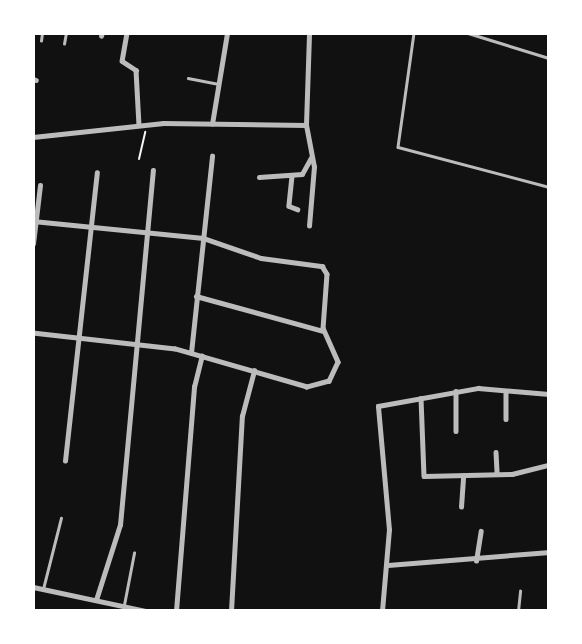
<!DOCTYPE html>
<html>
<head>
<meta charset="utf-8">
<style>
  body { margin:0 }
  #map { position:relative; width:582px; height:644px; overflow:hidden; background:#111; font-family:"Open Sans",sans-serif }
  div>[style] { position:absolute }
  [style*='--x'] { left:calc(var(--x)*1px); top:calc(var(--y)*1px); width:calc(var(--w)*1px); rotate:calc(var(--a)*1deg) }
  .path>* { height:2px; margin:-1px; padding:0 1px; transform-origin:1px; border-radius:1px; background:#f5f5f5 }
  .service>* { height:2.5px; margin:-1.25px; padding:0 1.25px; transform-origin:1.25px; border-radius:1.25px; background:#bcbcbc }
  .minor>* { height:4.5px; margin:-2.25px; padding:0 2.25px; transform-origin:2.25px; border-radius:2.25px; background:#bcbcbc }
  .tertiary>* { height:5px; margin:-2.5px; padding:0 2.5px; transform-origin:2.5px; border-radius:2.5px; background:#bcbcbc }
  span { translate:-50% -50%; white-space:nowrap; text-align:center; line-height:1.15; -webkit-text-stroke:5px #fff; paint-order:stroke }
  .frame { position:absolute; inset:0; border:35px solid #fff; pointer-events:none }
</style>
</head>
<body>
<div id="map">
  <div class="path">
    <i style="--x:139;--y:159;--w:28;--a:-77"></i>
  </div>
  <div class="service">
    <i style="--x:414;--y:33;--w:115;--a:98"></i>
    <i style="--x:398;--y:147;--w:156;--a:14.8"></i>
    <i style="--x:468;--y:33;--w:85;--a:17.2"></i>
    <i style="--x:41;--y:41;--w:8;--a:-83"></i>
    <i style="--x:64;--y:44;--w:11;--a:-80"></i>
    <i style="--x:188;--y:78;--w:31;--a:11"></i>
    <i style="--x:43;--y:589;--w:73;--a:-75.8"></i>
    <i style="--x:124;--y:605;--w:53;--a:-79.1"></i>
    <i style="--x:518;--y:611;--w:20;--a:-84"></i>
  </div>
  <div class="minor">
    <i style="--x:127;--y:33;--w:28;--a:100"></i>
    <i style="--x:122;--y:61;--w:17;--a:33"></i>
    <i style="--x:136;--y:70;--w:55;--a:86.9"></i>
    <i style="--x:101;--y:36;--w:3;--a:-72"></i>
    <i style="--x:33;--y:79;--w:3;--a:18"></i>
    <i style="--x:212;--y:124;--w:92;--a:-80.6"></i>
    <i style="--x:33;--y:137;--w:131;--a:-6.1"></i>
    <i style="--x:163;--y:123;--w:143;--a:0.8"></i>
    <i style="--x:292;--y:176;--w:30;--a:96"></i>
    <i style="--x:289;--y:206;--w:9;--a:21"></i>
    <i style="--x:259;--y:177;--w:43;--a:-4"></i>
    <i style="--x:302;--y:174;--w:18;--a:-61"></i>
    <i style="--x:33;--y:221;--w:171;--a:5.7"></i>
    <i style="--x:203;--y:238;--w:61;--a:19"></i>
    <i style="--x:261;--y:258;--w:62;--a:7.5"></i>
    <i style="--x:322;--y:266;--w:9;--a:58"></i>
    <i style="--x:327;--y:274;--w:54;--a:94.2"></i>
    <i style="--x:323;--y:328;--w:37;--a:66"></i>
    <i style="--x:338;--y:362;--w:21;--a:115"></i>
    <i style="--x:329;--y:381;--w:23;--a:165"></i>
    <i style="--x:307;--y:387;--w:137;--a:-163.9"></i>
    <i style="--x:175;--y:349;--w:143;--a:-173.6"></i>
    <i style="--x:309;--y:226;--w:59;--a:-85.2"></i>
    <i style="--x:314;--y:167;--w:43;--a:-100.8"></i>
    <i style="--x:306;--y:125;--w:92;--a:-88.1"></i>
    <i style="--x:33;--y:244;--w:59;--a:-83.2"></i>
    <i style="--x:196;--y:296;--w:132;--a:15.4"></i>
    <i style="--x:191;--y:353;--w:198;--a:-83.9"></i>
    <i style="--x:456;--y:391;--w:40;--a:90"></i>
    <i style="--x:506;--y:391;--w:28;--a:90"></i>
    <i style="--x:421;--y:398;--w:78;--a:87.8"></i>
    <i style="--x:424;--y:476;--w:88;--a:-1.3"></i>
    <i style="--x:512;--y:474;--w:38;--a:-14"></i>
    <i style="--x:496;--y:452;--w:22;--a:87"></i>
    <i style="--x:65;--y:461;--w:290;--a:-83.7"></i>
    <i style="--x:461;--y:507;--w:31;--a:-86"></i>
    <i style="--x:476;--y:561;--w:30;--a:-81"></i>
    <i style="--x:388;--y:565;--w:162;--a:-4.6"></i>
    <i style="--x:96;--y:600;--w:79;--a:-72.3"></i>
    <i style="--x:120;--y:525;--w:356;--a:-84.7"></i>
    <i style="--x:176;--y:611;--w:225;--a:-85.4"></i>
    <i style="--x:194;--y:387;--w:32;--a:-76"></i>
    <i style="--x:231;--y:611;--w:195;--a:-86.8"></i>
    <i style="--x:242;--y:416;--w:47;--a:-75.1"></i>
    <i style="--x:382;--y:611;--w:81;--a:-85.1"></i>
    <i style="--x:389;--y:530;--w:124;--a:-95.1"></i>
    <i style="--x:378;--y:406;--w:102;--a:-10.2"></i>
    <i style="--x:478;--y:388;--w:71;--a:4.8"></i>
  </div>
  <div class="tertiary">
    <i style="--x:33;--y:587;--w:116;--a:12"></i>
  </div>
  <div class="frame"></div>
</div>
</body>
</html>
